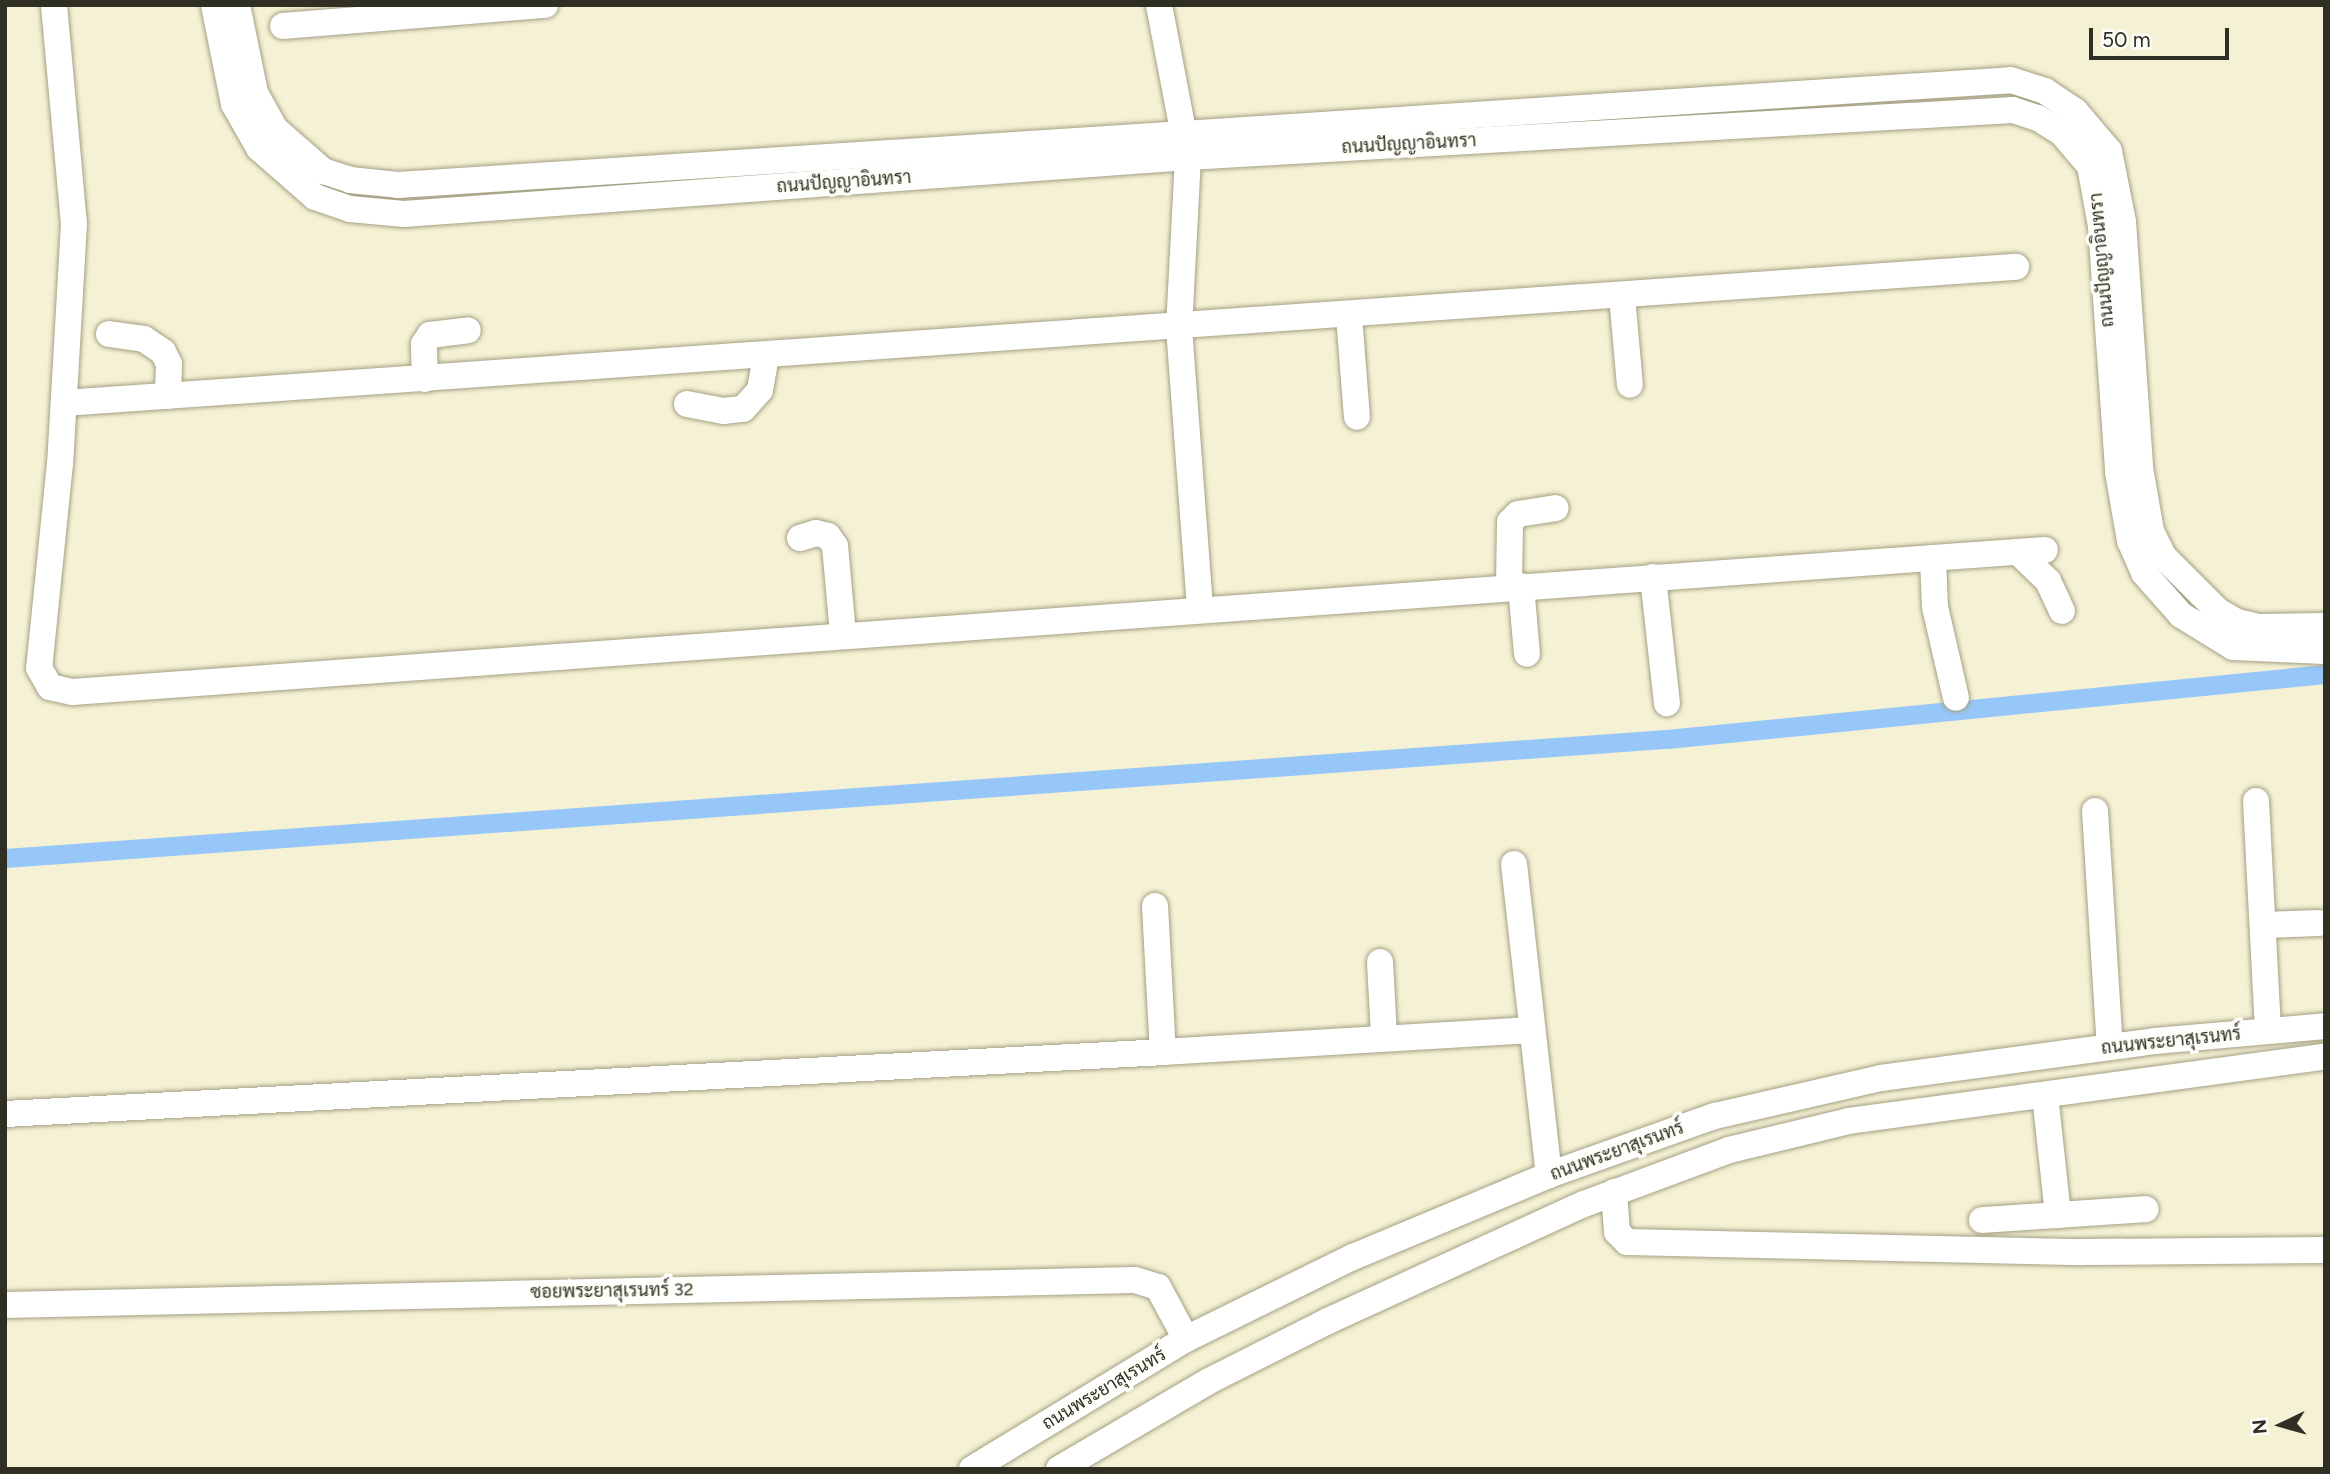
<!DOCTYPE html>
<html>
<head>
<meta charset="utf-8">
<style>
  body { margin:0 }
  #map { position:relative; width:2330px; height:1474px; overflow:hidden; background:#f5f1d4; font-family:Figtree,Sarabun,sans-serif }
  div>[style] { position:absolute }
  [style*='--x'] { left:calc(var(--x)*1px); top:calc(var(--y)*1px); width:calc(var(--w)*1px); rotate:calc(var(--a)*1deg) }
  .canal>* { height:19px; margin:-9.5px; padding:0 9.5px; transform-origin:9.5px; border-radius:9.5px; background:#96c7f8 }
  .roads { filter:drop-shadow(0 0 2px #a4a084) drop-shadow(0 0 2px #a4a084) }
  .minor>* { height:26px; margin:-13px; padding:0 13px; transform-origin:13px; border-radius:13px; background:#fff }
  span { translate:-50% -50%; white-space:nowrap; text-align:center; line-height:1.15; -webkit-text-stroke:7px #fefef8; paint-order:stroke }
  .street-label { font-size:18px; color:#302f24 }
  .frame { position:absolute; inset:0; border:7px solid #302f24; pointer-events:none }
  .north { position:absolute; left:2246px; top:1390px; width:70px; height:70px; -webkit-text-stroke:5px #fefef8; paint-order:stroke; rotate:265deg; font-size:19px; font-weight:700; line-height:28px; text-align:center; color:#302f24 }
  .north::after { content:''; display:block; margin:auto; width:24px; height:32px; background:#302f24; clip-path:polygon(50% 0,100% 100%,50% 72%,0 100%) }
  .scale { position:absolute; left:2089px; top:28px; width:140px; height:32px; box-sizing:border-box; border:4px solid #302f24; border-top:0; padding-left:9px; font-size:21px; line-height:24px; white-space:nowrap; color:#302f24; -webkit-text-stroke:5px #fefef8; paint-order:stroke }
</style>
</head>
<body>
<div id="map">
  <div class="canal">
    <i style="--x:5;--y:858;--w:1666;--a:-4.1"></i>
    <i style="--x:1667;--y:739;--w:661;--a:-5.64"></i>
  </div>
  <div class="roads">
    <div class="minor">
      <i style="--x:54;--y:5;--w:219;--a:84.8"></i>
      <i style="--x:74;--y:223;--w:240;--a:93.3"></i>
      <i style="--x:60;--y:463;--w:206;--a:95.8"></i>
      <i style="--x:39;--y:668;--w:22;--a:60"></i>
      <i style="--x:50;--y:687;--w:23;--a:13"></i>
      <i style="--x:72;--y:692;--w:1978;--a:-4.12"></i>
      <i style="--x:214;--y:5;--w:101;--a:78.6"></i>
      <i style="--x:234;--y:104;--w:51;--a:60.4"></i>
      <i style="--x:259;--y:148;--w:74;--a:41.2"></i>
      <i style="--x:315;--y:197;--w:37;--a:19"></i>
      <i style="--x:350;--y:209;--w:54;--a:5.3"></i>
      <i style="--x:404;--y:214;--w:786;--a:-4.16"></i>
      <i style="--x:1188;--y:157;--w:826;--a:-3.26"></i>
      <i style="--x:2013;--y:110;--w:26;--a:18"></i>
      <i style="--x:2038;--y:118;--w:28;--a:32"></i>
      <i style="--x:2062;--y:133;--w:43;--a:49.7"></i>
      <i style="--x:2090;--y:166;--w:61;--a:79.6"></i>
      <i style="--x:2101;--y:226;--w:247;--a:86"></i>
      <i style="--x:2118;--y:472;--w:70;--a:80.1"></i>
      <i style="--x:2130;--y:541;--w:35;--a:66"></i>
      <i style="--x:2144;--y:573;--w:56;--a:48.6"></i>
      <i style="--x:2181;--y:615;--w:61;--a:31.6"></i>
      <i style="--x:2233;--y:647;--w:92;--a:2.5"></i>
      <i style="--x:237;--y:5;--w:90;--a:78.4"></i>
      <i style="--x:255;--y:93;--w:41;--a:60.9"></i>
      <i style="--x:275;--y:129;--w:64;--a:41.2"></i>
      <i style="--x:323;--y:171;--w:28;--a:18"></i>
      <i style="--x:350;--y:180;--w:48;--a:5.9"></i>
      <i style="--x:398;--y:185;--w:1616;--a:-3.72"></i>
      <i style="--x:2011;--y:80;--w:36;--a:18"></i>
      <i style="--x:2045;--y:91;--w:36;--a:34"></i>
      <i style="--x:2075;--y:111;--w:52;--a:49.6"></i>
      <i style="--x:2109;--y:151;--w:72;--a:78.8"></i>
      <i style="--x:2123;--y:222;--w:247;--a:86"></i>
      <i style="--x:2140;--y:468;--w:64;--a:80.1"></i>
      <i style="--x:2151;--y:531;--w:28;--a:64"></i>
      <i style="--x:2163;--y:556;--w:78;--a:45"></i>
      <i style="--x:2218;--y:611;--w:22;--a:30"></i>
      <i style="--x:2237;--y:622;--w:23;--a:13"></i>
      <i style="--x:2259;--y:627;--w:66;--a:-0.9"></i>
      <i style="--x:1159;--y:5;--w:155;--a:79.2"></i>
      <i style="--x:1188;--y:157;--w:171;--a:93"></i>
      <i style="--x:1179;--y:328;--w:281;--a:85.7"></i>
      <i style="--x:283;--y:26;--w:263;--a:-4.6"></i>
      <i style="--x:1622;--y:296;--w:89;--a:84.9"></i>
      <i style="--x:1349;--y:316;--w:101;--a:85.5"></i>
      <i style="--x:109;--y:334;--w:35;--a:8"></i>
      <i style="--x:144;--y:339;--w:23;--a:34"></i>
      <i style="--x:163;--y:352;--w:13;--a:63"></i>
      <i style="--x:169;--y:364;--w:32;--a:92"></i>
      <i style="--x:425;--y:379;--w:35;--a:-92"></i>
      <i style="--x:424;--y:344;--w:11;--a:-56"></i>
      <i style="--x:430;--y:335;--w:38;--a:-7"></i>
      <i style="--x:64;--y:403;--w:1957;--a:-3.99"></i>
      <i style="--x:687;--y:404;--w:37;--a:11"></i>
      <i style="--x:723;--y:411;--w:20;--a:-6"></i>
      <i style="--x:743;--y:409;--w:25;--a:-48"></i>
      <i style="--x:760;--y:390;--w:35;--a:-80"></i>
      <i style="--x:800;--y:538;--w:17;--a:-17"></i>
      <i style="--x:816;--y:533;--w:12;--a:14"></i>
      <i style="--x:828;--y:536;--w:12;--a:55"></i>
      <i style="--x:835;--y:546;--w:88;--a:84.8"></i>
      <i style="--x:2018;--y:552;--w:42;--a:44"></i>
      <i style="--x:2048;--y:581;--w:33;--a:65"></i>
      <i style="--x:1933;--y:558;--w:49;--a:87.7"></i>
      <i style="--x:1935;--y:607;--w:93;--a:77"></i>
      <i style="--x:1653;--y:577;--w:127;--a:83.7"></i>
      <i style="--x:1521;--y:586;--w:68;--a:85"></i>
      <i style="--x:1509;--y:587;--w:65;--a:-89.1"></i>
      <i style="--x:1510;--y:522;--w:11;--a:-45"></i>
      <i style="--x:1518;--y:514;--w:38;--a:-9"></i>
      <i style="--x:2256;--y:801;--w:230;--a:87"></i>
      <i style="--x:2095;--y:811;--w:236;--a:86.4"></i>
      <i style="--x:1514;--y:864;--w:313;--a:83.6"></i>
      <i style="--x:1155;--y:906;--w:146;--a:86.9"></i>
      <i style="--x:1163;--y:1052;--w:369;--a:-3.4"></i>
      <i style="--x:2263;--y:925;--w:56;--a:-2"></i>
      <i style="--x:1380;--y:962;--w:75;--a:86.9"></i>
      <i style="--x:2045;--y:1095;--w:121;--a:83.8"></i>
      <i style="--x:5;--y:1114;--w:1160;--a:-3.06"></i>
      <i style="--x:1614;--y:1192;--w:40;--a:85.7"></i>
      <i style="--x:1617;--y:1232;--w:14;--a:45"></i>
      <i style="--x:1627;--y:1242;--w:455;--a:1.3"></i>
      <i style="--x:2082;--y:1252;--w:243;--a:-0.5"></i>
      <i style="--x:1982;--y:1220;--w:164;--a:-3.8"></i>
      <i style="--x:5;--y:1305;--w:1130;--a:-1.27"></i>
      <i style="--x:1135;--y:1280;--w:24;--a:17"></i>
      <i style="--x:1158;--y:1287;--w:59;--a:61.7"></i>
      <i style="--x:972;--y:1469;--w:250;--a:-31.3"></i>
      <i style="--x:1186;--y:1339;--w:186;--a:-26.2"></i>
      <i style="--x:1353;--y:1257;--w:212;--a:-22.7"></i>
      <i style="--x:1549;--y:1175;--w:176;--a:-19.6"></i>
      <i style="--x:1715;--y:1116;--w:170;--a:-12.9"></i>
      <i style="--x:1881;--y:1078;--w:276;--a:-7.7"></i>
      <i style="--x:2155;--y:1041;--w:171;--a:-5"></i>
      <i style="--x:1059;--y:1469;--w:174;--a:-30.4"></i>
      <i style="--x:1209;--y:1381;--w:133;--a:-26.8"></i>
      <i style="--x:1328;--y:1321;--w:281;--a:-24.6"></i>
      <i style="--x:1584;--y:1204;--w:155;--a:-20.4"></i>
      <i style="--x:1729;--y:1150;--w:123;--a:-13.6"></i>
      <i style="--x:1849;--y:1121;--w:480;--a:-7.7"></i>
    </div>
  </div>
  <div class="street-label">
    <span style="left:1409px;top:144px;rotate:-3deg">ถนนปัญญาอินทรา</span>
    <span style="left:844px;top:182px;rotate:-4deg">ถนนปัญญาอินทรา</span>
    <span style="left:2102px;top:260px;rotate:-95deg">ถนนปัญญาอินทรา</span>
    <span style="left:2171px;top:1041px;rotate:-6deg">ถนนพระยาสุเรนทร์</span>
    <span style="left:1617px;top:1151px;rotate:-20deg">ถนนพระยาสุเรนทร์</span>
    <span style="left:612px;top:1291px;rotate:-1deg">ซอยพระยาสุเรนทร์ 32</span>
    <span style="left:1104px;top:1389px;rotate:-31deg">ถนนพระยาสุเรนทร์</span>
  </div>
  <div class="frame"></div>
  <div class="north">N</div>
  <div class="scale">50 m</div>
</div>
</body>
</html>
